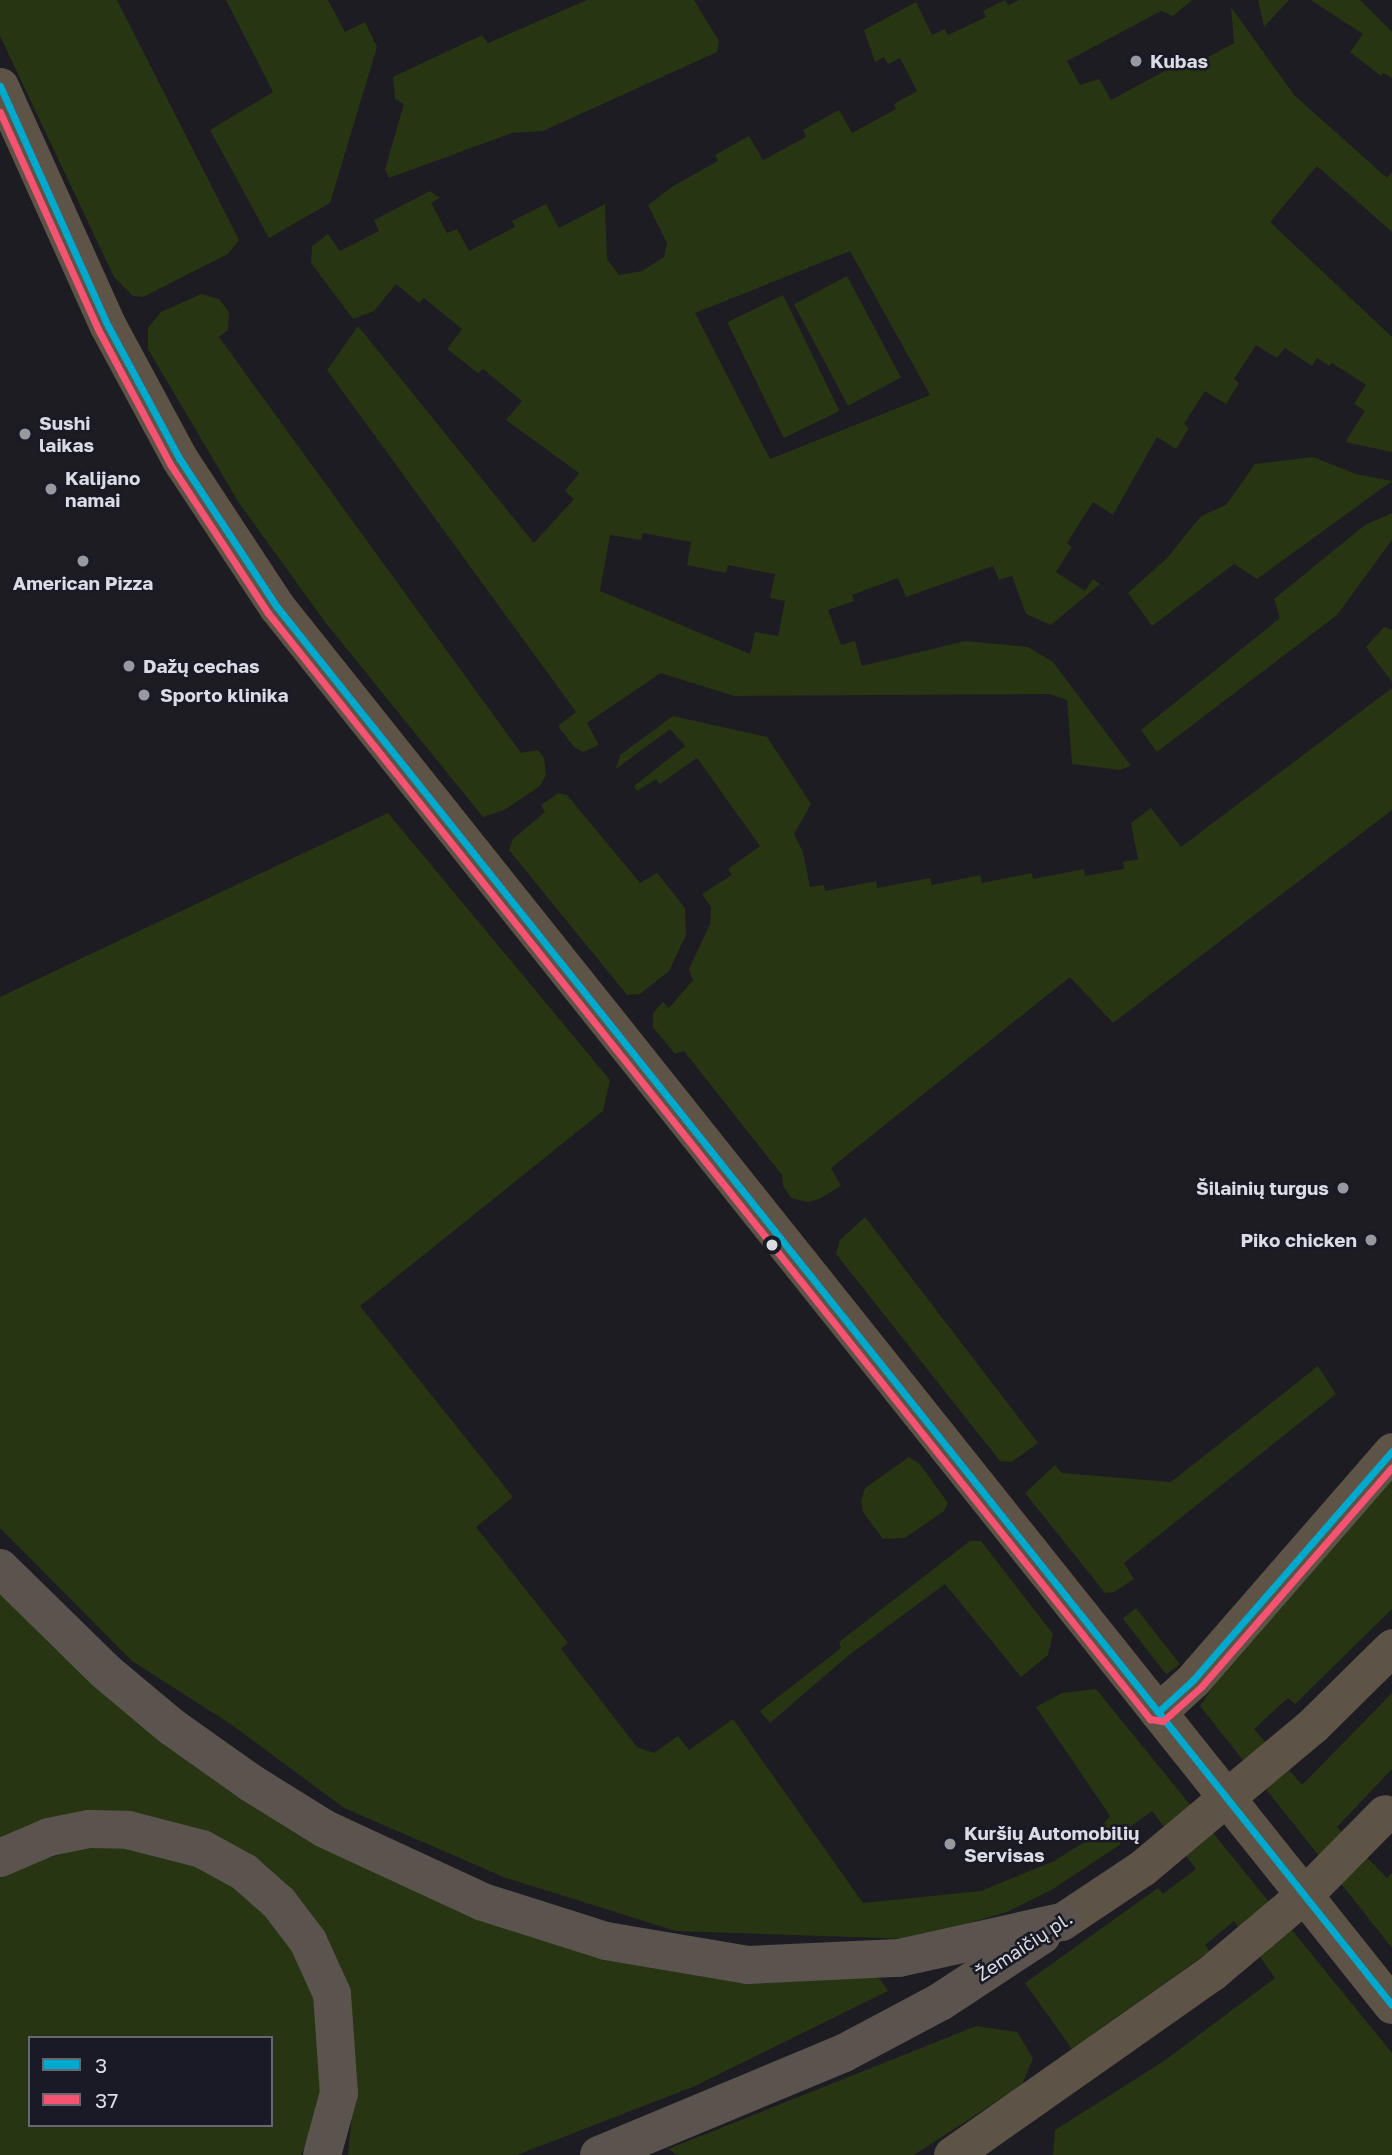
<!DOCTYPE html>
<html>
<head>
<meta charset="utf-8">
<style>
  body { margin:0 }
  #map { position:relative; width:1392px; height:2155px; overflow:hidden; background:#1c1c22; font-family:"Golos Text",sans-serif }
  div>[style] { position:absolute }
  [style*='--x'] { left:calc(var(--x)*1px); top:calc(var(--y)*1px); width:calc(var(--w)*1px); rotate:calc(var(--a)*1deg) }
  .green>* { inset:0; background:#273512; transform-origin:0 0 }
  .major>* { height:37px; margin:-18.5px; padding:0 18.5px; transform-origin:18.5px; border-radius:18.5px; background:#5d5346 }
  .highway>* { height:38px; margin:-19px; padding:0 19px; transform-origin:19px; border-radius:19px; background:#5b534d }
  .major-bridge>* { height:37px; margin:-18.5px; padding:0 18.5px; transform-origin:18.5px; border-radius:18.5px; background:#5d5346 }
  .bus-1>* { height:7px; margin:-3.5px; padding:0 3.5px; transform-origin:3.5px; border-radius:3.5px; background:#00a9ce }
  .bus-2>* { height:7px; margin:-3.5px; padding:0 3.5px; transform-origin:3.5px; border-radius:3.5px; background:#f65372 }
  .dots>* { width:19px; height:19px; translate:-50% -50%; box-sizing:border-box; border:4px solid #191a25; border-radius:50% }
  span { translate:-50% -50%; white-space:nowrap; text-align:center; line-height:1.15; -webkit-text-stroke:5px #191a25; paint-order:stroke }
  .poi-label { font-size:19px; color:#dadbe3; font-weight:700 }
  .left { translate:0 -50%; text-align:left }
  .right { translate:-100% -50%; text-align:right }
  .street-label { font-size:19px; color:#dadbe3 }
  .legend { position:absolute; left:28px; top:2036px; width:245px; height:91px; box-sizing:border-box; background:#191a25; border:2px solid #666771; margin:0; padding:9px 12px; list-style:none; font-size:21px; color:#dadbe3 }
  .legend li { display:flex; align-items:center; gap:14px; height:35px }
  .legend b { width:35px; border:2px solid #666771 }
</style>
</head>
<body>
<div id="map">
  <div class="green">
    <i style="clip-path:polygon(0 0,117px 0,239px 240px,228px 254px,143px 297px,133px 296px,114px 277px,0 36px)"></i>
    <i style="clip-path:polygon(226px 0,328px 0,345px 32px,365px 22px,377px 47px,330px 203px,269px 238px,210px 130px,273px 92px)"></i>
    <i style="clip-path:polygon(587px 0,694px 0,719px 41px,717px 52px,543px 131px,512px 133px,389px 178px,385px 169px,404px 104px,395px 99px,393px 77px,482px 35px,488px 43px)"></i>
    <i style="clip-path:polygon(evenodd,1005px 0,1008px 5px,1019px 0,1192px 0,1173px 16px,1161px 11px,1067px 61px,1080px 85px,1099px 79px,1111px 100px,1183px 61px,1190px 67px,1234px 43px,1231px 7px,1294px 95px,1387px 178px,1392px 172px,1392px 232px,1317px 166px,1270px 222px,1392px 337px,1392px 452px,1345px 442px,1365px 411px,1354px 404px,1366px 385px,1332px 363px,1329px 366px,1317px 358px,1312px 366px,1285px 348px,1277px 358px,1256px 345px,1234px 379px,1239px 383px,1226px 404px,1205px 391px,1184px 424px,1189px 428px,1176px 449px,1157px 437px,1113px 515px,1093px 502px,1067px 543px,1072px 547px,1056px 572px,1085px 591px,1093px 579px,1100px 584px,1051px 625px,1026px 614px,1012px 576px,999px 580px,993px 566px,906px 597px,898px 578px,852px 595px,854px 601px,828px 610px,841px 645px,855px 641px,862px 666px,965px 641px,1028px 647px,1053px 662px,1131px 766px,1120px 770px,1072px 764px,1067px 700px,1049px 694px,734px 696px,661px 673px,587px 723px,599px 745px,583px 752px,574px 747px,558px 726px,576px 712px,327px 370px,358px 326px,534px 543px,574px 499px,565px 491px,579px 473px,506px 420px,522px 401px,483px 369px,478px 373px,447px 349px,462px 329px,424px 298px,419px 303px,396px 284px,374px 311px,353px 319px,311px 263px,312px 246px,328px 234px,340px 251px,379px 231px,374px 220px,430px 191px,440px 198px,431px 203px,447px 233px,457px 229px,469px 251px,515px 227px,512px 221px,546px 204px,559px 228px,605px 204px,607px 259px,619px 275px,642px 271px,664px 257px,667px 243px,648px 205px,673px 186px,718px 161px,715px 155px,749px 136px,763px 160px,806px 137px,803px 130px,839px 110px,852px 133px,896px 109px,894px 104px,917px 91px,900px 58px,888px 64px,884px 57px,875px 62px,864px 30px,916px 2px,932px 35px,945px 29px,948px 35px,986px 17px,983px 11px,1005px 0,850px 251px,930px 395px,770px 459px,695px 313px,850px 251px,1005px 0,643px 533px,691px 542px,687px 565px,726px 573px,728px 565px,775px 574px,770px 598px,785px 601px,778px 636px,755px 632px,750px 654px,600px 591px,610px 535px,641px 540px,643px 533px)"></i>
    <i style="clip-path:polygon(1258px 0,1289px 0,1264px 27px)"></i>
    <i style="clip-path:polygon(1311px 0,1360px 0,1392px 32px,1392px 78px,1384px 73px,1381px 76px,1350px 52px,1363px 34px)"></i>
    <i style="left:847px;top:276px;width:115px;height:60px;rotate:62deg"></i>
    <i style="clip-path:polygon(201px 294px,219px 299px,229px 312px,228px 330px,219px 337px,521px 753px,538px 750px,544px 758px,546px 775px,540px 786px,506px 809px,483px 817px,325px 622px,239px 503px,148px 349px,148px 328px,161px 312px)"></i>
    <i style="left:783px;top:295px;width:129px;height:62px;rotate:64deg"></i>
    <i style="clip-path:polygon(1313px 457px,1356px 474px,1392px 481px,1257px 579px,1234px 564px,1152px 626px,1128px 593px,1168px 557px,1201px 516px,1226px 505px,1255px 464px)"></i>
    <i style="clip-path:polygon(1392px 513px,1392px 540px,1337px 615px,1157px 752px,1141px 730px,1280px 618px,1274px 599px,1365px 525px)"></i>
    <i style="clip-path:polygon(1384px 627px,1392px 630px,1392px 682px,1366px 647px)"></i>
    <i style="clip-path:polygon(1392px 688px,1392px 810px,1113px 1023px,1070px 977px,831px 1168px,841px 1186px,819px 1199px,808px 1202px,791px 1198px,783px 1186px,782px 1175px,684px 1051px,675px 1054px,653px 1027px,653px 1013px,663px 1002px,669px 1008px,693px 980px,689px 969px,710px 924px,711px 907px,702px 894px,732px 875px,728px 869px,760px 846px,697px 758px,660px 784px,656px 779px,637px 791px,634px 786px,685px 746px,670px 729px,616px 769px,620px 755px,673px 716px,767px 737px,811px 804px,794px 834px,803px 852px,810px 887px,824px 885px,825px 891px,876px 881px,877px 888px,930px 878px,932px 885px,980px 875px,982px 883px,1032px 873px,1033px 879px,1084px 869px,1085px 876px,1124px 869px,1123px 862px,1138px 859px,1131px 823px,1151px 808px,1181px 847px)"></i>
    <i style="clip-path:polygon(558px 793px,567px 795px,640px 883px,657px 873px,685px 908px,686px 935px,669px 971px,640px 994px,627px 995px,509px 850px,513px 839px,545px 812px,541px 805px)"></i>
    <i style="clip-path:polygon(388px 813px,610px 1080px,603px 1111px,360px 1306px,513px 1497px,476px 1527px,568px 1643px,561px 1649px,637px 1747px,654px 1753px,678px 1736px,689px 1750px,733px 1719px,863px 1903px,981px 1891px,1054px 1861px,1094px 1836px,1110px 1816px,1036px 1707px,1062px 1693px,1096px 1689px,1392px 2053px,1392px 2155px,1053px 2155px,1055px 2130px,1164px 2061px,1275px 1978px,1234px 1921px,1205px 1945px,1210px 1951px,1072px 2049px,1025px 1983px,1158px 1888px,1163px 1894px,1196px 1869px,1152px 1811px,1116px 1837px,1121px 1844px,1053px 1889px,1007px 1912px,914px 1939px,676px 1931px,506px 1878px,344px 1808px,232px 1725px,132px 1661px,0 1528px,0 997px)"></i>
    <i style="clip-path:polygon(865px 1217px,1038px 1443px,1012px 1462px,1000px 1461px,836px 1254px,840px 1240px)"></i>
    <i style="clip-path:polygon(1318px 1366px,1336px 1394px,1124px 1563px,1134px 1579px,1114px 1592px,1105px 1593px,1025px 1493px,1055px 1465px,1062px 1473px,1171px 1482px)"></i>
    <i style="clip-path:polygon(909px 1457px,919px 1463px,948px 1503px,944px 1511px,905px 1538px,883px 1539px,863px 1512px,861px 1501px,865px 1488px)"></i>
    <i style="clip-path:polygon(1392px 1474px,1392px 1609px,1295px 1704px,1288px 1698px,1254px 1729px,1302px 1785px,1392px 1693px,1392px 1769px,1337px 1827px,1387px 1878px,1392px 1873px,1392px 1948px,1200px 1706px,1226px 1667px)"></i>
    <i style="clip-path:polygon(970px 1541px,981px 1541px,1053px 1634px,1048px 1655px,1021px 1677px,945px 1584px,849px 1655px,770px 1723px,760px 1711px,841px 1648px,839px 1642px)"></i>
    <i style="clip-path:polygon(0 1587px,436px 1900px,867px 1975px,880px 1979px,888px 1991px,695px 2086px,517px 2155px,348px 2155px,356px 2073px,344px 1988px,215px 1841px,0 1841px)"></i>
    <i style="left:1136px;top:1608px;width:71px;height:17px;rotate:52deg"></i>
    <i style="clip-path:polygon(evenodd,148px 1845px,198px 1861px,253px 1895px,297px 1948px,320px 1999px,323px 2103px,301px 2155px,0 2155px,0 1871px,91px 1846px,148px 1845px,30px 2038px,271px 2038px,271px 2125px,30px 2125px,30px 2038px)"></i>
    <i style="clip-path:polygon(976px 2026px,1017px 2032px,1033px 2058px,1022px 2085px,914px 2155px,677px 2155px,668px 2149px)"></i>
  </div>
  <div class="major">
    <i style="--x:0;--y:86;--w:263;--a:65.8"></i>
    <i style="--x:108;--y:326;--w:150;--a:61.7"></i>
    <i style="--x:179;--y:458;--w:178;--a:56.7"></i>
    <i style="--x:277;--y:607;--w:1788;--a:51.43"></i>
    <i style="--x:1158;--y:1712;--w:47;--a:-42.4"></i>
    <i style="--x:1193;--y:1680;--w:303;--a:-49"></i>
    <i style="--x:1312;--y:1726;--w:112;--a:-44.6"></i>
    <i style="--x:1061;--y:1922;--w:97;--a:-33.7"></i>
    <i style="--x:952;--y:2155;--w:317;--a:-35.1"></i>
  </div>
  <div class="highway">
    <i style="--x:0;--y:1568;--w:147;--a:44.4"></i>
    <i style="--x:105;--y:1671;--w:87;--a:39.9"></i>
    <i style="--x:172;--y:1727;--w:97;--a:35.3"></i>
    <i style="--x:251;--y:1783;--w:87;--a:31.9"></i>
    <i style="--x:325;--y:1829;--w:174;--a:24.8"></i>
    <i style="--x:483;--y:1902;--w:129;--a:17.6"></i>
    <i style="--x:606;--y:1941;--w:144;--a:9.6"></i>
    <i style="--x:748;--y:1965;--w:151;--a:-2.7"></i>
    <i style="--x:899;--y:1958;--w:166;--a:-12.5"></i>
    <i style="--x:0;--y:1858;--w:53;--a:-23.2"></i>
    <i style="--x:49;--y:1837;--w:41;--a:-11.3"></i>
    <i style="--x:89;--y:1829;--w:39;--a:1"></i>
    <i style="--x:128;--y:1830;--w:76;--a:14.4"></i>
    <i style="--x:202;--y:1849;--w:48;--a:28.7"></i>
    <i style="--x:244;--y:1872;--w:47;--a:41.5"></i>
    <i style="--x:279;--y:1903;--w:48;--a:52.7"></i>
    <i style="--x:308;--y:1941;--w:58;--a:65.6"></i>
    <i style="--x:332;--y:1994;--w:99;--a:86"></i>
    <i style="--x:339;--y:2093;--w:64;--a:105.3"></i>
    <i style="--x:599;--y:2155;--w:265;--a:-22.6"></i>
    <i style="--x:844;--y:2053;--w:109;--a:-28"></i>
    <i style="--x:940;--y:2002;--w:122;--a:-33.3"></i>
  </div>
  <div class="major-bridge">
    <i style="--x:1142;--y:1868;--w:222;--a:-39.9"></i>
    <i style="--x:1211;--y:1973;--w:124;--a:-40.1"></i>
    <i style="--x:1306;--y:1893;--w:112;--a:-45.4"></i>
  </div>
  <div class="bus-1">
    <i style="--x:0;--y:86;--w:263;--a:65.8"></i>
    <i style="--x:108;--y:326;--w:150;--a:61.7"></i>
    <i style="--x:179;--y:458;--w:178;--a:56.7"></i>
    <i style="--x:277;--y:607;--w:1788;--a:51.43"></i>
    <i style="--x:1158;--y:1712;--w:47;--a:-42.4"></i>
    <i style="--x:1193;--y:1680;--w:303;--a:-49"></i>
  </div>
  <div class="bus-2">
    <i style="--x:0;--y:112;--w:240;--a:65.7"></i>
    <i style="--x:99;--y:331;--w:151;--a:61.9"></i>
    <i style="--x:170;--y:464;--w:178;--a:56.7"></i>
    <i style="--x:268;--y:613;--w:1415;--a:51.43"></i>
    <i style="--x:1150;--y:1719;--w:13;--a:9"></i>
    <i style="--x:1163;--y:1721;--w:51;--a:-41.8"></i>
    <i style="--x:1201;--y:1687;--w:291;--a:-49"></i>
  </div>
  <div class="dots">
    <i style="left:1136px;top:61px;background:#98989f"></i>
    <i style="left:25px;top:434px;background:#98989f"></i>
    <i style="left:51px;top:489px;background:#98989f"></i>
    <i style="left:83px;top:561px;background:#98989f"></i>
    <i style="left:129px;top:666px;background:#98989f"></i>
    <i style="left:144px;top:695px;background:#98989f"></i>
    <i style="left:1343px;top:1188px;background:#98989f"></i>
    <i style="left:1371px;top:1240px;background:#98989f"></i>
    <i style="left:772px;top:1245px;background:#dadbe3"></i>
    <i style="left:950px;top:1844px;background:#98989f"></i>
  </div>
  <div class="poi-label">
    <span class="left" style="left:1150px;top:61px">Kubas</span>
    <span class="left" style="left:39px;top:434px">Sushi<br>laikas</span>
    <span class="left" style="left:65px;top:489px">Kalijano<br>namai</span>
    <span style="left:83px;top:583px">American Pizza</span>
    <span class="left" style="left:143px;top:666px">Dažų cechas</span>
    <span class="left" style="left:160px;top:695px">Sporto klinika</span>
    <span class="right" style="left:1329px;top:1188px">Šilainių turgus</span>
    <span class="right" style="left:1357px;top:1240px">Piko chicken</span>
    <span class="left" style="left:964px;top:1844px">Kuršių Automobilių<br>Servisas</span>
  </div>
  <div class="street-label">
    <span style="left:1024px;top:1946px;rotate:-33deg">Žemaičių pl.</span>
  </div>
  <ul class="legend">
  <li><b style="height:9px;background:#00a9ce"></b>3</li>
  <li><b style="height:9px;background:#f65372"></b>37</li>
  </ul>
</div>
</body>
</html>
